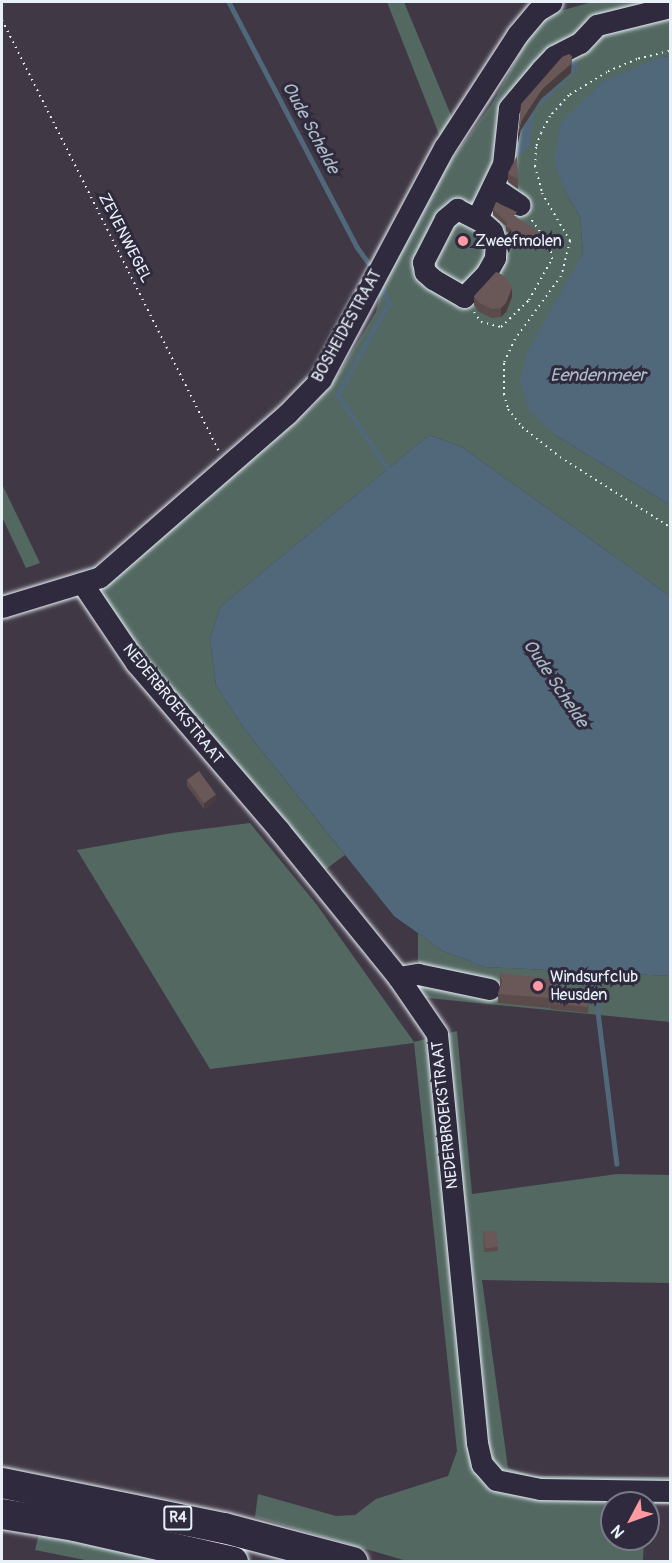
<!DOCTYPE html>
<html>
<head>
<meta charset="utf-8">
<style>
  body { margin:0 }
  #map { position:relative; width:672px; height:1563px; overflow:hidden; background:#413845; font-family:Pangolin,sans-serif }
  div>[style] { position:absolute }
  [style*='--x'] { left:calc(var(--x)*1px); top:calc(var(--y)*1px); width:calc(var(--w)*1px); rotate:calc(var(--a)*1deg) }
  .green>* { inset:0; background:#546862 }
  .water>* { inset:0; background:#50687a }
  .stream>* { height:4.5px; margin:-2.25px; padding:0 2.25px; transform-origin:2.25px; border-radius:2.25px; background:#50687a }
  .canal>* { height:15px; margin:-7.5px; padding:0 7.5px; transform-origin:7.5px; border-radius:7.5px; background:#50687a }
  .path>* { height:2px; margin-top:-1px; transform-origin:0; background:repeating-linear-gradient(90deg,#e8f1f8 0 1.5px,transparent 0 6px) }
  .roads { filter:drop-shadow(0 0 2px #e8f1f8) drop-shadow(0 0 2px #e8f1f8) }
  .minor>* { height:21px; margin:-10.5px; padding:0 10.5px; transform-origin:10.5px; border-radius:10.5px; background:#2f2a3d }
  .highway>* { height:30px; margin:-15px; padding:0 15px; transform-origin:15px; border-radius:15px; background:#2f2a3d }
  .wall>* { inset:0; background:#5b4b4b }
  .shaded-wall>* { inset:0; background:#4a3d3d }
  .building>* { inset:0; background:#6a5757; transform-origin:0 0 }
  .dots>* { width:16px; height:16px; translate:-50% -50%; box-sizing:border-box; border:3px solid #2f2a3d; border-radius:50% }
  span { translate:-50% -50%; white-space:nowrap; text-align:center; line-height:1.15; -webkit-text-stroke:6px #2f2a3d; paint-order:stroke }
  .shield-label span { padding:2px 4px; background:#2f2a3d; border:2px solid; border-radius:4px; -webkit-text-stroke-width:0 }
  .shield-label { font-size:15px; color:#e8f1f8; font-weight:700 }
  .street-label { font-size:16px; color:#e8f1f8 }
  .poi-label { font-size:16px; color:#e8f1f8 }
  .left { translate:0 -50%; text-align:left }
  .water-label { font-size:18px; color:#abbac6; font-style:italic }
  .frame { position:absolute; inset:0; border:3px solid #e8f1f8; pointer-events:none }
  .north { position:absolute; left:600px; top:1491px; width:60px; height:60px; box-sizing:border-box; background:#2f2a3d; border:2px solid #797a88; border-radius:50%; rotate:229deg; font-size:16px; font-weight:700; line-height:24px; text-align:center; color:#e8f1f8 }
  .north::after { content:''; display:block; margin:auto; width:21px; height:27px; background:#ff9aa2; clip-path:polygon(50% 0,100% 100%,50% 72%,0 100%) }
</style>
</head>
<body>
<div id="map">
  <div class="green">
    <i style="clip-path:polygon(387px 2px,404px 2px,453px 120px,440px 137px)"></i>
    <i style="clip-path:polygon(592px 2px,670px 2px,670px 57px,663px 56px,564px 189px,580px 217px,583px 253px,569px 282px,555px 435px,670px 505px,670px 596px,462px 447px,429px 435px,220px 607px,210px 639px,216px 686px,245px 730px,345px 855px,322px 872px,152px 672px,101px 596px,104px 587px,313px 406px,337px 376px,376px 312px,382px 284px,432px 187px,493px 102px,526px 42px,538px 25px,553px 13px)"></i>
    <i style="clip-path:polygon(2px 484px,40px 563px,26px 568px,2px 517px)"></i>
    <i style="clip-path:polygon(250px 823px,317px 905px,414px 1042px,457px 1031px,472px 1194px,617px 1174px,670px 1175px,670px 1283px,482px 1280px,508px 1468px,532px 1476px,670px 1477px,670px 1504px,649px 1504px,648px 1509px,648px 1503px,612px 1503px,612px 1539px,644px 1539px,643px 1561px,407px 1561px,255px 1517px,258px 1494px,336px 1516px,355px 1515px,376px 1499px,448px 1476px,457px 1451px,414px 1043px,210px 1069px,77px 850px,172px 833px)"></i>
    <i style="clip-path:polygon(418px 933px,443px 951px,485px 967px,670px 976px,670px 1022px,418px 997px)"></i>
    <i style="clip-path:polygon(39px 1534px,164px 1561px,90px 1561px,35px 1550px)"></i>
  </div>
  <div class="water">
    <i style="clip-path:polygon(663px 56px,670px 57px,670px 505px,555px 435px,529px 410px,520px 381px,527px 352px,583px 253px,580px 217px,564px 189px,554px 160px,561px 122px,603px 81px)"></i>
    <i style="clip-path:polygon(429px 435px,462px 447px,670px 596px,670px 976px,485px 967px,443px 951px,394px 916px,245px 730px,216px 686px,210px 639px,220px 607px)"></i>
  </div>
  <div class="stream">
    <i style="--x:229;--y:2;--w:276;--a:62.4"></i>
    <i style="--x:357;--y:247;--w:22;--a:54"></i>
    <i style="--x:381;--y:285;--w:20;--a:66"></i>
    <i style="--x:389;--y:303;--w:105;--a:119"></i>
    <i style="--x:338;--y:395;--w:95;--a:56.1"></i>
    <i style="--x:596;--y:967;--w:21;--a:93"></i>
    <i style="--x:595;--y:988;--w:177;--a:82.9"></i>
  </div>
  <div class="canal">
    <i style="--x:564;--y:60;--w:8;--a:40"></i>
    <i style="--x:570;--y:65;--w:60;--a:135.7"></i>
    <i style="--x:527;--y:107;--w:35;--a:98"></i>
    <i style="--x:522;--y:142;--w:5;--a:127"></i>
    <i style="--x:519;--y:146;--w:6;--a:171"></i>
    <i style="--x:513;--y:147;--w:40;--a:-84.3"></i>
    <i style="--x:517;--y:107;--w:55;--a:-47.9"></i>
    <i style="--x:554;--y:66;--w:12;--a:-31"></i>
  </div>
  <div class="path">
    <i style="--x:2;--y:20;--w:483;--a:63.3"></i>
    <i style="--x:669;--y:51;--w:33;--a:166"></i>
    <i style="--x:637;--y:59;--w:33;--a:157"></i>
    <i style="--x:607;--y:72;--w:44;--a:148.8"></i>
    <i style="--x:569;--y:95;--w:28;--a:132"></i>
    <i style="--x:550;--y:116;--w:19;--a:118"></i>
    <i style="--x:541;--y:133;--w:15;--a:110"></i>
    <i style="--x:536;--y:147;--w:19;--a:93"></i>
    <i style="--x:535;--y:166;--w:28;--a:75"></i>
    <i style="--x:542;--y:193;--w:56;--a:59.7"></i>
    <i style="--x:570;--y:241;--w:36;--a:104"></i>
    <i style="--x:561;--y:276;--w:78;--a:126.1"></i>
    <i style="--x:515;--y:339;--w:26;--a:115"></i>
    <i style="--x:504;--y:363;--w:31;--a:90"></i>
    <i style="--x:504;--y:394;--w:16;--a:75"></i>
    <i style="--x:508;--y:409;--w:23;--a:52"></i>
    <i style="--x:522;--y:427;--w:48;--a:38.3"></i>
    <i style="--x:560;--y:457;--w:130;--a:32.5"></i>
    <i style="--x:474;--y:312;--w:12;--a:55"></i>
    <i style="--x:481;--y:322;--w:21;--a:14"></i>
    <i style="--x:501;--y:327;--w:39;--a:-44"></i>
    <i style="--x:529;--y:300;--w:47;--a:-60.7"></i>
    <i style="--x:552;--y:259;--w:13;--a:-99"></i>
    <i style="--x:550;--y:246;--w:33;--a:-125"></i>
  </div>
  <div class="roads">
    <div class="minor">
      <i style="--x:493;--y:187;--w:32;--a:34"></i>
      <i style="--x:457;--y:209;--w:27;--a:27"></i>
      <i style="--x:481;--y:221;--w:15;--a:42"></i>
      <i style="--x:492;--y:231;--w:12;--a:70"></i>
      <i style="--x:496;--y:242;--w:16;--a:94"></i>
      <i style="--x:495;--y:258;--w:18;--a:119"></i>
      <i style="--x:486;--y:274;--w:32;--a:134"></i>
      <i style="--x:464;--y:297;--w:36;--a:-150"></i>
      <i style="--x:433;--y:279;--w:11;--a:-139"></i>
      <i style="--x:425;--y:272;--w:10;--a:-101"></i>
      <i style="--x:423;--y:262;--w:48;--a:-62.9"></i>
      <i style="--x:445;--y:219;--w:16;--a:-40"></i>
      <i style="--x:477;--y:218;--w:60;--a:-64.3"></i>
      <i style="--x:503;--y:164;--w:56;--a:-83.9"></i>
      <i style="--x:509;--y:108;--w:50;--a:-49.9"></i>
      <i style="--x:541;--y:70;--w:19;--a:-47"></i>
      <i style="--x:554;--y:56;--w:29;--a:-27"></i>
      <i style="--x:580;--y:43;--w:25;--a:-47"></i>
      <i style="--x:597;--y:25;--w:75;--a:-13.9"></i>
      <i style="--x:82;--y:583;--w:97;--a:56"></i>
      <i style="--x:136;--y:663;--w:220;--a:49.4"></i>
      <i style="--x:279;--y:830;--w:189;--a:51"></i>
      <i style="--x:398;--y:977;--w:69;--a:55.6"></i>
      <i style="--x:437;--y:1034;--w:411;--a:84.4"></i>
      <i style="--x:477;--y:1443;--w:22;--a:77"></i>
      <i style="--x:482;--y:1464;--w:21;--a:49"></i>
      <i style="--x:496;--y:1480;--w:45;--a:11.6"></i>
      <i style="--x:540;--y:1489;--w:130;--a:0.9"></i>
      <i style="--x:2;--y:607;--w:102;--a:-17"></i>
      <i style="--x:100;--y:577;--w:248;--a:-41.1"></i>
      <i style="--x:287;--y:414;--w:49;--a:-45.8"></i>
      <i style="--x:321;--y:379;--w:262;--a:-62"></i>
      <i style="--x:444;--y:148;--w:135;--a:-57.1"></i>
      <i style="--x:517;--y:35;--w:31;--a:-50"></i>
      <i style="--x:537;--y:11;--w:17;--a:-31"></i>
      <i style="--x:398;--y:977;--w:20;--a:-9"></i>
      <i style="--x:418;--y:974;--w:73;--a:11.9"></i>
    </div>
    <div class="highway">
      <i style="--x:2;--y:1483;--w:227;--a:11.5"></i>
      <i style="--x:224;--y:1528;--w:133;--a:14.8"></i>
      <i style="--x:2;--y:1514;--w:74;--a:9.3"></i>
      <i style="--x:75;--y:1526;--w:162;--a:12.8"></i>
    </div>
  </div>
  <div class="wall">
    <i style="clip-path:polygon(508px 173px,518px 179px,518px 189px,508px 182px)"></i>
    <i style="clip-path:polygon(493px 209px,517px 217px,516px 218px,539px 237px,533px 248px,525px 243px,520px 250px,509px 243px,509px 238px,511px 235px,506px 231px,506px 226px,493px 215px)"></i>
    <i style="clip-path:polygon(474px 296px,512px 297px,506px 312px,501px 317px,492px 318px,479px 312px,474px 305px)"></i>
    <i style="clip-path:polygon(187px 780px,216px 800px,204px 809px,187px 786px)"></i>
    <i style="clip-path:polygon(500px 973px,551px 991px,589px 1001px,588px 1013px,550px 1009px,550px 1003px,549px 1008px,498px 1003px,498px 994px,500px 986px)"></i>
    <i style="clip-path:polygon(483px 1232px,498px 1247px,498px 1251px,484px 1252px)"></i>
  </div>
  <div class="shaded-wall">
    <i style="clip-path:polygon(572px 56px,571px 73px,541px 99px,521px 130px,518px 143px,518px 134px,521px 121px,541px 90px)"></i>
    <i style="clip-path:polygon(539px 232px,539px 237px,533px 248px,533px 243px)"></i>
    <i style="clip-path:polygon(525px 238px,525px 243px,520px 250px,520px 245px)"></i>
    <i style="clip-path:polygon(512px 288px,512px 297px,506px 312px,501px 317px,501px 308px)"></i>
    <i style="clip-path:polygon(216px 794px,216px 800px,204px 809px,204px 803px)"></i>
  </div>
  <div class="building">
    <i style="clip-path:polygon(569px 54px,572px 56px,571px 64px,541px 90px,521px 121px,518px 134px,521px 104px,562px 57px)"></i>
    <i style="clip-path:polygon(517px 156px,518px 179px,508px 173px)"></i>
    <i style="clip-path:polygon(496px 202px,517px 212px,514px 216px,539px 232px,533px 243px,525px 238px,520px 245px,509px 238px,513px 231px,506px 226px,507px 223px,493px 209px)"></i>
    <i style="clip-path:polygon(496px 272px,499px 273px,505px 277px,512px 288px,506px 303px,501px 308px,492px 309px,479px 303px,474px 296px)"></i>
    <i style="left:199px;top:771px;width:29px;height:15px;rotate:54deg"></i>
    <i style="clip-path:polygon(500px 973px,551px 979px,549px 998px,498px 994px,502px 982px)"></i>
    <i style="left:551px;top:991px;width:38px;height:12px;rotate:6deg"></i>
    <i style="left:496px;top:1230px;width:17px;height:13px;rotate:83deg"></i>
  </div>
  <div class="dots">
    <i style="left:463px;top:241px;background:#ff9aa2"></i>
    <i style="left:538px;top:986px;background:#ff9aa2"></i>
  </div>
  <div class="shield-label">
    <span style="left:178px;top:1518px">R4</span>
  </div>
  <div class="street-label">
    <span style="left:125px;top:238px;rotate:63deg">ZEVENWEGEL</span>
    <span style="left:347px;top:326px;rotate:-61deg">BOSHEIDESTRAAT</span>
    <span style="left:173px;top:704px;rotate:51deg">NEDERBROEKSTRAAT</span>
    <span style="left:445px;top:1115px;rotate:-96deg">NEDERBROEKSTRAAT</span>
  </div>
  <div class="poi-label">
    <span class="left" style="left:475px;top:241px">Zweefmolen</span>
    <span class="left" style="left:550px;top:986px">Windsurfclub<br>Heusden</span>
  </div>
  <div class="water-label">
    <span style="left:310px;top:128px;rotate:62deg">Oude Schelde</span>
    <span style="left:598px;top:376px">Eendenmeer</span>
    <span style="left:555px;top:684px;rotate:56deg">Oude Schelde</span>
  </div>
  <div class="frame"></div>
  <div class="north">N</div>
</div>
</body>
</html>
